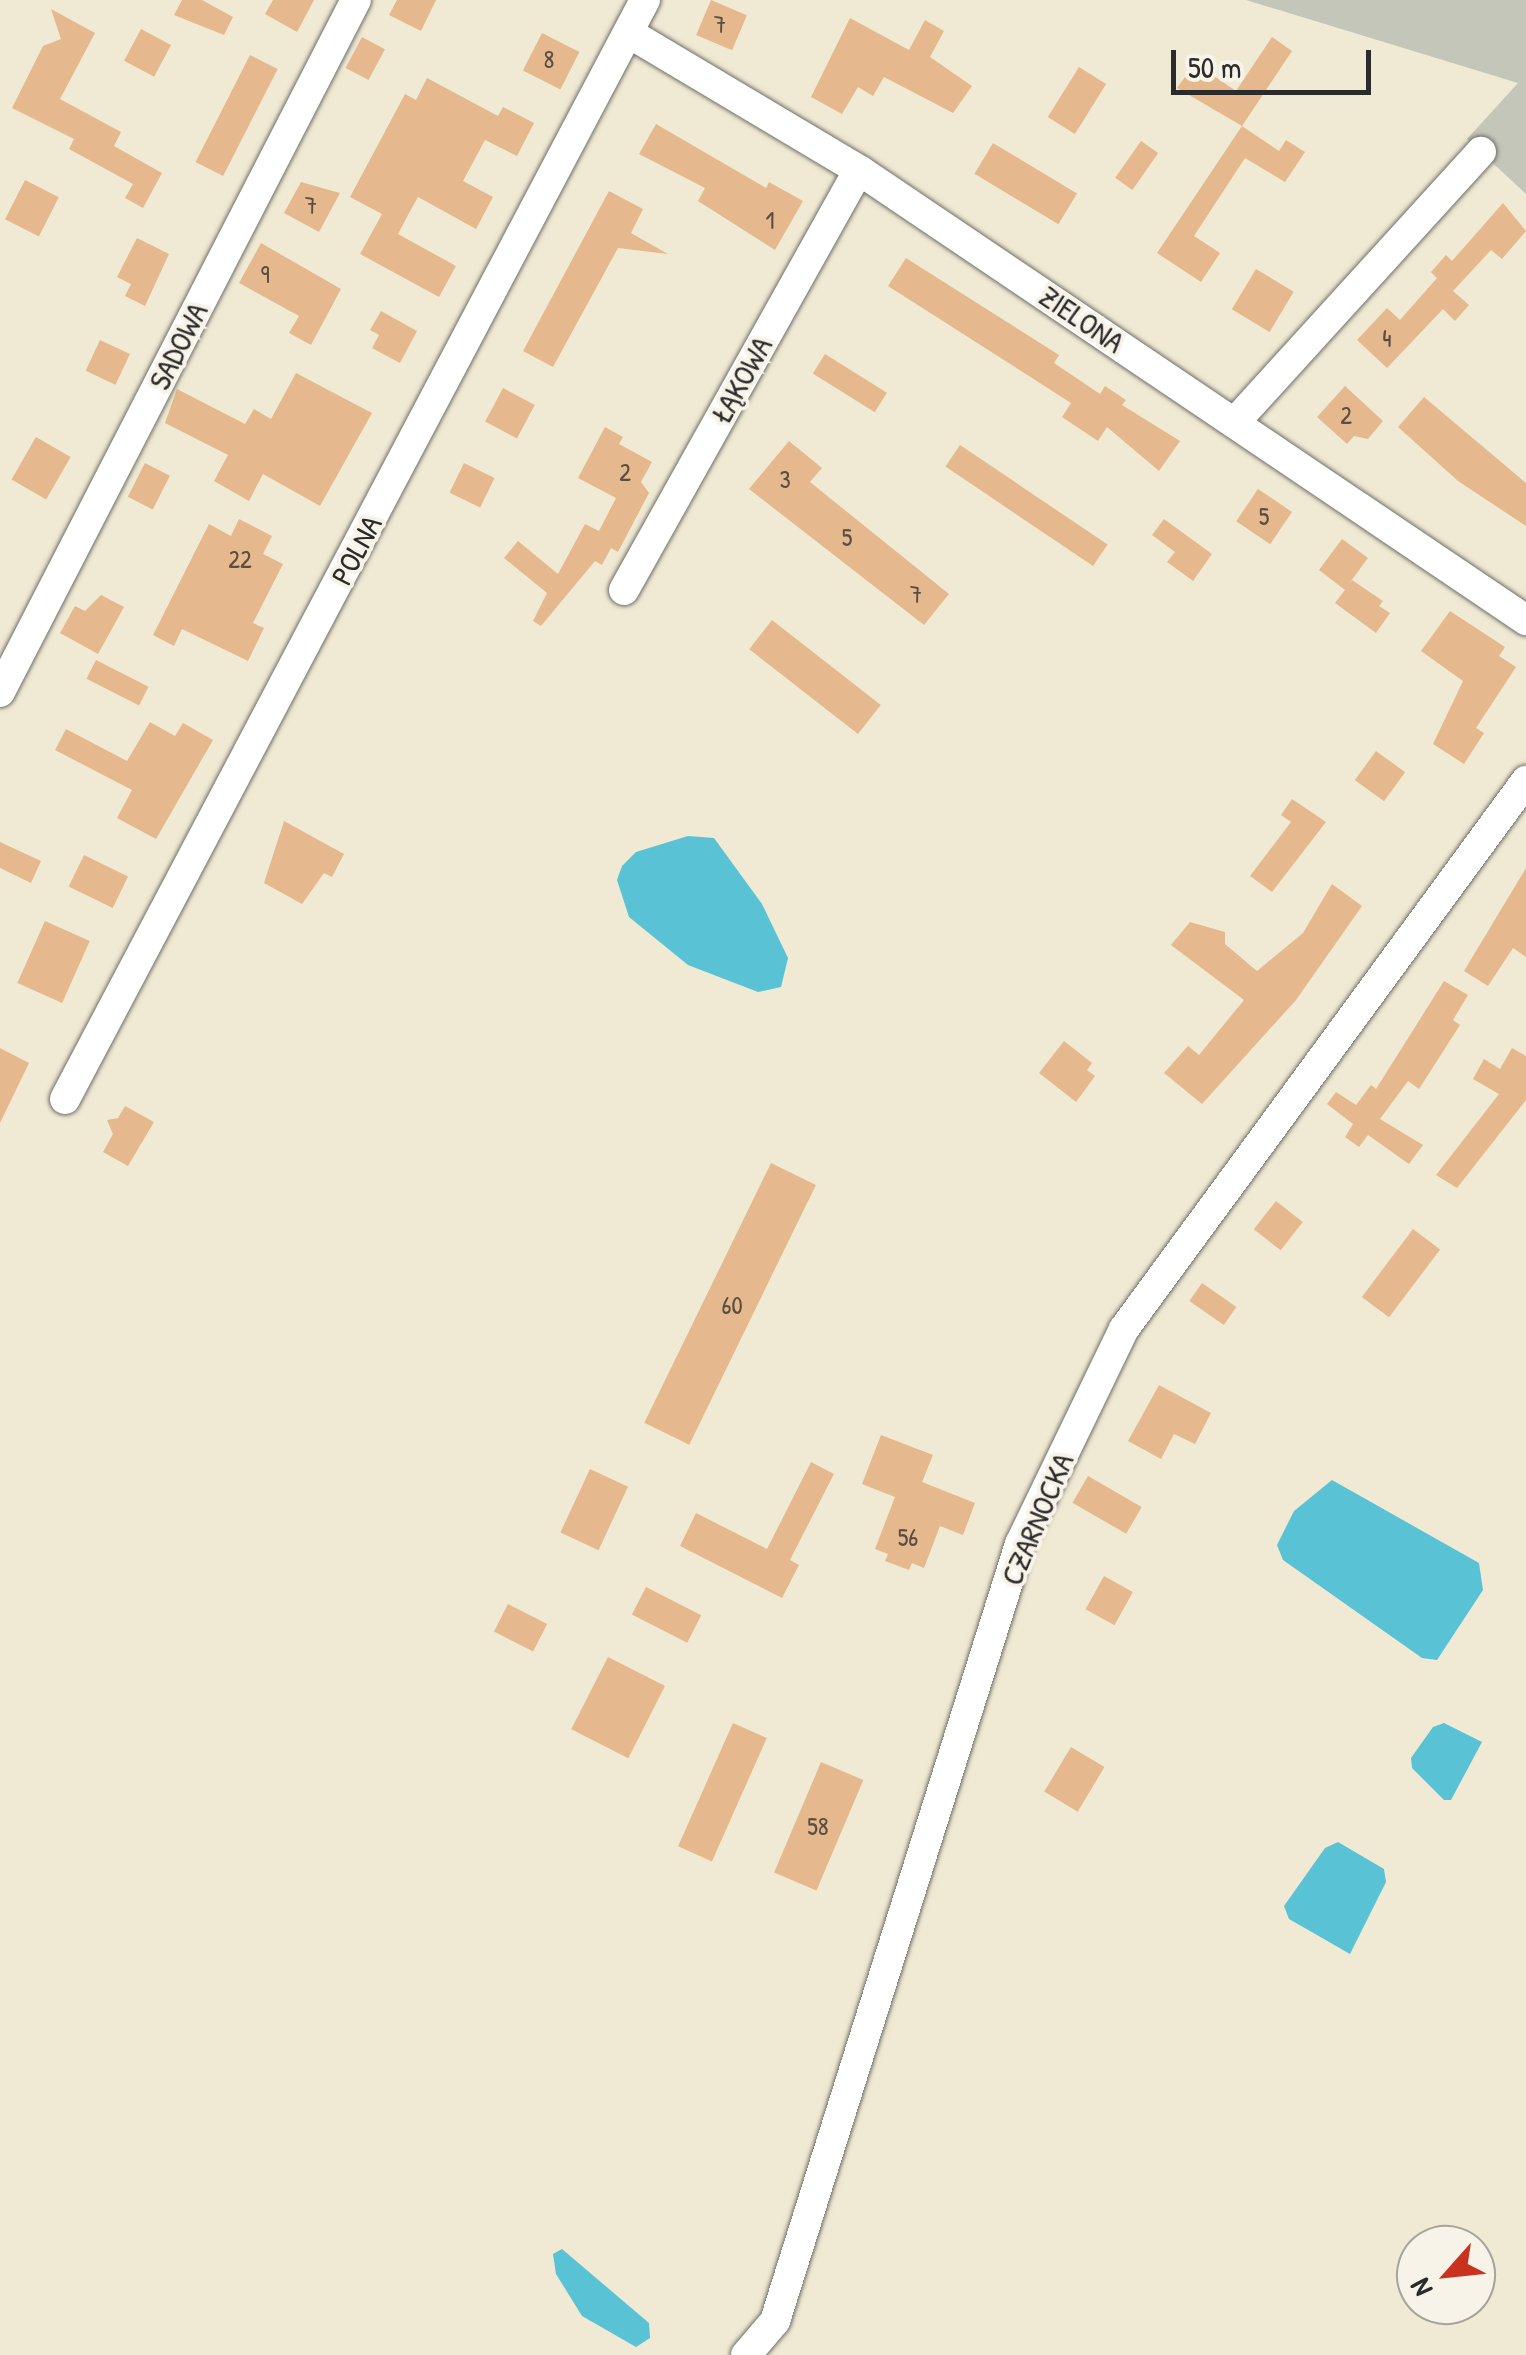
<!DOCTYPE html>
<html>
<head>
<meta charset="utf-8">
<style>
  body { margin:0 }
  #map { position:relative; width:1526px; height:2355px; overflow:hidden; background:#f0ead4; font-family:"Patrick Hand",sans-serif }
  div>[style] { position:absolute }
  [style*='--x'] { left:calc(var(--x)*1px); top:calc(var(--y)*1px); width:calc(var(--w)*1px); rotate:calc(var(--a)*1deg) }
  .industrial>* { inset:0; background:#c3c6b9 }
  .water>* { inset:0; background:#59c2d5 }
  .building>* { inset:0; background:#e5b98d; transform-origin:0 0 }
  .roads { filter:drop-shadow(0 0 2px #706e66) drop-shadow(0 0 2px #706e66) }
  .minor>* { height:30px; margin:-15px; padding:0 15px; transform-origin:15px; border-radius:15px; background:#fff }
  span { translate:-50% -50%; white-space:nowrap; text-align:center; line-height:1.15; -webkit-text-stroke:8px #f7f3e8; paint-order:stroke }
  .number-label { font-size:25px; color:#5a4e44 }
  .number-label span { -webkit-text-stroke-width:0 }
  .street-label { font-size:30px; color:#2b2b2b }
  .north { position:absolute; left:1396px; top:2225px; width:100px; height:100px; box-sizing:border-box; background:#f7f3e8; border:2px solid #a5a39c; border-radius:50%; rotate:243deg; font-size:28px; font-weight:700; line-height:40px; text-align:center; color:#2b2b2b }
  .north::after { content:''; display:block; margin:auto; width:35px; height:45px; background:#c8321e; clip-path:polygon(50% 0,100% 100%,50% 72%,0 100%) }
  .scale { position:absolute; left:1171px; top:50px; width:200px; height:45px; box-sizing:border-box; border:5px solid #2b2b2b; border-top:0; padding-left:12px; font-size:30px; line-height:35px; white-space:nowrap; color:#2b2b2b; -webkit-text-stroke:8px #f7f3e8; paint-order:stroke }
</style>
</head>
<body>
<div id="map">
  <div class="industrial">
    <i style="clip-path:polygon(1246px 0,1526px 0,1526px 194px,1467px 139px,1518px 83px)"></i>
  </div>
  <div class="water">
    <i style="clip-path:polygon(688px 836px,714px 838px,762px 904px,788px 958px,781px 987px,758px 992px,688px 965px,629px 917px,617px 880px,622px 866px,636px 852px)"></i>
    <i style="clip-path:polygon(1332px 1480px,1479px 1563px,1483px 1590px,1437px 1660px,1422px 1658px,1283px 1560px,1277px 1545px,1294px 1511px)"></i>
    <i style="clip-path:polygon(1444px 1723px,1482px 1742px,1451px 1800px,1444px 1800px,1412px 1768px,1411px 1758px,1433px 1727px)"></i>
    <i style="clip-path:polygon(1338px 1842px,1384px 1869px,1386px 1882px,1350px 1954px,1289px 1919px,1284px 1906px,1325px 1848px)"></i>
    <i style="clip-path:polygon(562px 2249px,649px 2323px,650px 2338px,636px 2347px,582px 2316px,556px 2274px,553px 2254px)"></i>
  </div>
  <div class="building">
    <i style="clip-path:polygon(182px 0,202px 0,233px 17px,224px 35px,174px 15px)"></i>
    <i style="clip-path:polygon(273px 0,314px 0,297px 32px,265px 14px)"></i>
    <i style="clip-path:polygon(397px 0,436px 0,421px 31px,389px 15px)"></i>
    <i style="left:711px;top:0;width:39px;height:38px;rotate:23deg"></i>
    <i style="clip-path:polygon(51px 9px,95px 33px,60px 99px,121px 132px,114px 146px,162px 173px,143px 208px,125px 198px,133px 184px,69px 149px,74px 139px,12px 108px,43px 46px,61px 39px)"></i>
    <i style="clip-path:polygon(850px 18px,909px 50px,925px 20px,944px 31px,930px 57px,972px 86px,953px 113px,884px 77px,873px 96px,858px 87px,842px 114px,811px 97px)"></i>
    <i style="left:141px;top:29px;width:34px;height:36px;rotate:28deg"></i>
    <i style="left:542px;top:33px;width:42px;height:42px;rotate:27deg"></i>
    <i style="left:362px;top:37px;width:26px;height:35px;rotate:28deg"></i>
    <i style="clip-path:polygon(1272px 37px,1292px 51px,1242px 126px,1177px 88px,1195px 63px,1236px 91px)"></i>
    <i style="left:250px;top:55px;width:31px;height:120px;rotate:27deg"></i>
    <i style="left:1079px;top:67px;width:32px;height:59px;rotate:32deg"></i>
    <i style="clip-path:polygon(427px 78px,498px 116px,503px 107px,534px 123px,517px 156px,485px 140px,463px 181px,493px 197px,476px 229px,418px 197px,408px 215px,398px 234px,456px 266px,439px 297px,360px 254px,382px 214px,350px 197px,405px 94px,416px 100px)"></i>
    <i style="clip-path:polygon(656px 124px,766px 188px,769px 182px,803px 201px,775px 250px,698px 201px,705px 188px,639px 154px)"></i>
    <i style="clip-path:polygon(1242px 126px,1279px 151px,1286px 140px,1305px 152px,1285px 182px,1245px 158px,1194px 236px,1220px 253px,1201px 282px,1157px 253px)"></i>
    <i style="left:1141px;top:141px;width:21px;height:45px;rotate:35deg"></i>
    <i style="left:993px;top:143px;width:98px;height:36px;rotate:31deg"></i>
    <i style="left:25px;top:180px;width:38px;height:44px;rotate:27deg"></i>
    <i style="clip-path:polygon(301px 182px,340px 193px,319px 232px,284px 213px)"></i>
    <i style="clip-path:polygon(609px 191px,643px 209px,631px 233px,668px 254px,618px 248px,553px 367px,523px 351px)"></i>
    <i style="clip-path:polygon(1503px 203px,1526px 231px,1502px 259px,1491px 250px,1453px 291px,1469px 305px,1455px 321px,1443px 309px,1387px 368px,1357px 340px,1387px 308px,1400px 320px,1437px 278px,1431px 272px,1446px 255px,1452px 261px)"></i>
    <i style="clip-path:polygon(137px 238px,169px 254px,145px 306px,125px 296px,131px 284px,117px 277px)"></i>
    <i style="clip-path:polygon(261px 243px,341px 289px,311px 345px,289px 333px,299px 316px,239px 283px)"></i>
    <i style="clip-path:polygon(906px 258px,1059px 355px,1054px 363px,1100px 394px,1105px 386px,1126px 400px,1122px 405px,1180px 441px,1159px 471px,1107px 427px,1098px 441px,1062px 417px,1071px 403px,888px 286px)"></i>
    <i style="left:1256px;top:269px;width:44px;height:47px;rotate:31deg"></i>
    <i style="clip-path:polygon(381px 311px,417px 331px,400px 363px,372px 348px,379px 335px,370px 330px)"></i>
    <i style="left:100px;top:340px;width:33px;height:34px;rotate:25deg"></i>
    <i style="left:825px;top:354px;width:73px;height:23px;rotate:32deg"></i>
    <i style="clip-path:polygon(296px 373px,372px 413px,320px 506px,263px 474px,249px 501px,214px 481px,228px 455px,165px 423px,177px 389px,245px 424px,254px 409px,271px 419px)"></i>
    <i style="clip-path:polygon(1345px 386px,1383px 421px,1368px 439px,1354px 436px,1347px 444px,1317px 417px)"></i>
    <i style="left:503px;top:388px;width:36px;height:38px;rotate:28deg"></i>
    <i style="clip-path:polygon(1424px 397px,1526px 483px,1526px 526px,1458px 481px,1398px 427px)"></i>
    <i style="clip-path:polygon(605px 427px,623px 437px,619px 444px,652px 462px,641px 482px,649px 493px,618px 552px,611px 548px,602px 565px,595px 561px,541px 626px,533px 621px,547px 593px,504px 558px,518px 541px,558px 574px,585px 524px,599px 531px,616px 498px,578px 478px)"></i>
    <i style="left:36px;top:437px;width:40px;height:49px;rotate:30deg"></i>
    <i style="clip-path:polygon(789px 441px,822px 468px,810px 482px,949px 594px,924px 625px,749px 489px)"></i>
    <i style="left:960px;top:445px;width:178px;height:26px;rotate:34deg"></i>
    <i style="left:145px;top:463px;width:28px;height:38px;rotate:27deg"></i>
    <i style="left:464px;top:463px;width:34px;height:33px;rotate:26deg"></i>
    <i style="left:1258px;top:489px;width:41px;height:39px;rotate:34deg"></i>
    <i style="clip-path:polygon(239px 519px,272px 536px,263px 554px,283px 564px,253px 623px,264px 628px,248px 661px,182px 629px,174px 646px,153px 635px,209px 524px,231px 536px)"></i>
    <i style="clip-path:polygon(1164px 519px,1212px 554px,1193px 581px,1167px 562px,1175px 552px,1152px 535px)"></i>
    <i style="clip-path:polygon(1342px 539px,1368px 558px,1348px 585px,1352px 580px,1383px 601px,1379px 606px,1390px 613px,1376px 633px,1335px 603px,1345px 590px,1319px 570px)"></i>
    <i style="clip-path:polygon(101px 595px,124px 607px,98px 654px,60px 633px,75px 606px,85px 611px)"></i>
    <i style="clip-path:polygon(1450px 611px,1505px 647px,1499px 656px,1516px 667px,1476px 728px,1484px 733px,1464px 764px,1433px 744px,1463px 681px,1421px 651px)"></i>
    <i style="left:772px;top:620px;width:138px;height:37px;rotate:38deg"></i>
    <i style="left:96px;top:660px;width:59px;height:21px;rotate:27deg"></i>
    <i style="clip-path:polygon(150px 722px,175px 736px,183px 723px,213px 740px,156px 839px,117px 818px,132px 790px,55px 750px,66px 729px,127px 761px)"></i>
    <i style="left:1376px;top:751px;width:36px;height:36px;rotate:36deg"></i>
    <i style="clip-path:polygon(1292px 799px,1326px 822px,1272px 892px,1250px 876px,1291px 822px,1281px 815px)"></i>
    <i style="clip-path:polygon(284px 821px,344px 854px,332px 877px,324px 873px,302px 904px,264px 883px)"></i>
    <i style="clip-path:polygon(0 842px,41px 861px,31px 883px,0 868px)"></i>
    <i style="left:84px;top:855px;width:49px;height:35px;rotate:26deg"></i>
    <i style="clip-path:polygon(1526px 868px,1526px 957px,1513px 948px,1488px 986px,1464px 971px)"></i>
    <i style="clip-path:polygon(1332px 884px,1362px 906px,1296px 1000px,1202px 1104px,1164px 1073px,1188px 1046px,1199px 1055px,1244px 1000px,1171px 945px,1190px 922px,1225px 932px,1225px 944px,1257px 971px,1303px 933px)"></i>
    <i style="left:45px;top:921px;width:49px;height:68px;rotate:24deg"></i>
    <i style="clip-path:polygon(1444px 981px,1468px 995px,1453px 1020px,1460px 1025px,1419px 1089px,1408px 1081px,1380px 1119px,1423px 1145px,1409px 1164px,1368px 1135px,1359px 1147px,1345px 1137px,1353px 1124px,1327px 1104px,1336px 1092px,1356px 1105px,1371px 1085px,1376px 1089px)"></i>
    <i style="clip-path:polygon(1064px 1041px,1092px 1063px,1087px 1070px,1095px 1076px,1076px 1102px,1039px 1073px)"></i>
    <i style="clip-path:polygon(0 1048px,29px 1063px,0 1123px)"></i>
    <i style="clip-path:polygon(1512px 1048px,1526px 1056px,1526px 1100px,1457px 1188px,1436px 1175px,1499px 1094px,1473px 1079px,1484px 1059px,1500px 1069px)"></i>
    <i style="clip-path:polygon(125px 1106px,154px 1122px,128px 1166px,103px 1152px,113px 1134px,107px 1120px,118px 1118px)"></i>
    <i style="left:771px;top:1163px;width:50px;height:289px;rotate:26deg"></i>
    <i style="left:1276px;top:1201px;width:34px;height:36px;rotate:38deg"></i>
    <i style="left:1413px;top:1229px;width:34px;height:85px;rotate:37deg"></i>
    <i style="left:1202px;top:1283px;width:42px;height:22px;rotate:35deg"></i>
    <i style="clip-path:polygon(1159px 1385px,1211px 1413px,1195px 1444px,1174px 1434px,1161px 1459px,1128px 1441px)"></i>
    <i style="clip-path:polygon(881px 1435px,933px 1455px,922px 1482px,975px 1503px,963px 1535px,940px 1526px,924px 1568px,912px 1563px,909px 1570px,885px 1561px,888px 1554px,875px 1549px,895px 1497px,862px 1484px)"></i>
    <i style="clip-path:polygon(811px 1462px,834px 1474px,790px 1560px,799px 1565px,782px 1598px,680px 1546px,696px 1513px,767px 1549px)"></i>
    <i style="left:590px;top:1469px;width:42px;height:70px;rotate:25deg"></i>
    <i style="left:1088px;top:1476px;width:62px;height:31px;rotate:30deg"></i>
    <i style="left:1104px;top:1576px;width:33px;height:38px;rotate:29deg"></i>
    <i style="left:646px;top:1587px;width:62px;height:31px;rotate:27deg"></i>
    <i style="left:508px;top:1604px;width:44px;height:31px;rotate:27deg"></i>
    <i style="left:608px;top:1657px;width:64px;height:81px;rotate:27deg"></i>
    <i style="left:733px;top:1723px;width:37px;height:135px;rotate:24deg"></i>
    <i style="left:1071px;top:1747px;width:39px;height:52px;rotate:31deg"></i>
    <i style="left:821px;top:1762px;width:46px;height:120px;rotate:23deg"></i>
  </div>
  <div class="roads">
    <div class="minor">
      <i style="--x:629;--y:33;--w:268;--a:30.8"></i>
      <i style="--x:859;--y:170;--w:805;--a:34.01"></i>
      <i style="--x:1236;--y:421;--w:364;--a:-47.7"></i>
      <i style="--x:624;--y:590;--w:481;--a:-60.8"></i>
      <i style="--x:0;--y:692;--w:778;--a:-62.78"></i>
      <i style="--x:65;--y:1099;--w:1243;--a:-62.18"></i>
      <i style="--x:746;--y:2355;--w:45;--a:-49.5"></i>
      <i style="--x:775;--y:2321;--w:815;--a:-72.5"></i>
      <i style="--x:1020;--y:1544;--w:239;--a:-64.2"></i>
      <i style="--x:1124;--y:1329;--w:680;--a:-53.74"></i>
    </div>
  </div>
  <div class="number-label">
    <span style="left:720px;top:24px">7</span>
    <span style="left:549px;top:59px">8</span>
    <span style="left:311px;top:205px">7</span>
    <span style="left:770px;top:220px">1</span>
    <span style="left:265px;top:274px">9</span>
    <span style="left:1387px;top:338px">4</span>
    <span style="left:1346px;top:415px">2</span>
    <span style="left:625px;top:472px">2</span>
    <span style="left:785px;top:479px">3</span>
    <span style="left:1264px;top:516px">5</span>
    <span style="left:847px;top:537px">5</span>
    <span style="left:240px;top:559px">22</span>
    <span style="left:916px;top:594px">7</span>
    <span style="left:732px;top:1305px">60</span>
    <span style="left:908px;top:1537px">56</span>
    <span style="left:818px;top:1826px">58</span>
  </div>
  <div class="street-label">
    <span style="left:1082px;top:319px;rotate:34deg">ZIELONA</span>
    <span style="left:178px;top:346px;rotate:-63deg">SADOWA</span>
    <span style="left:741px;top:380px;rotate:-61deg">ŁĄKOWA</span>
    <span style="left:356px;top:550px;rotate:-62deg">POLNA</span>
    <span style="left:1037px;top:1519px;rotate:-67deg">CZARNOCKA</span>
  </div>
  <div class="north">N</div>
  <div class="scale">50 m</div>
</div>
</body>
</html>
